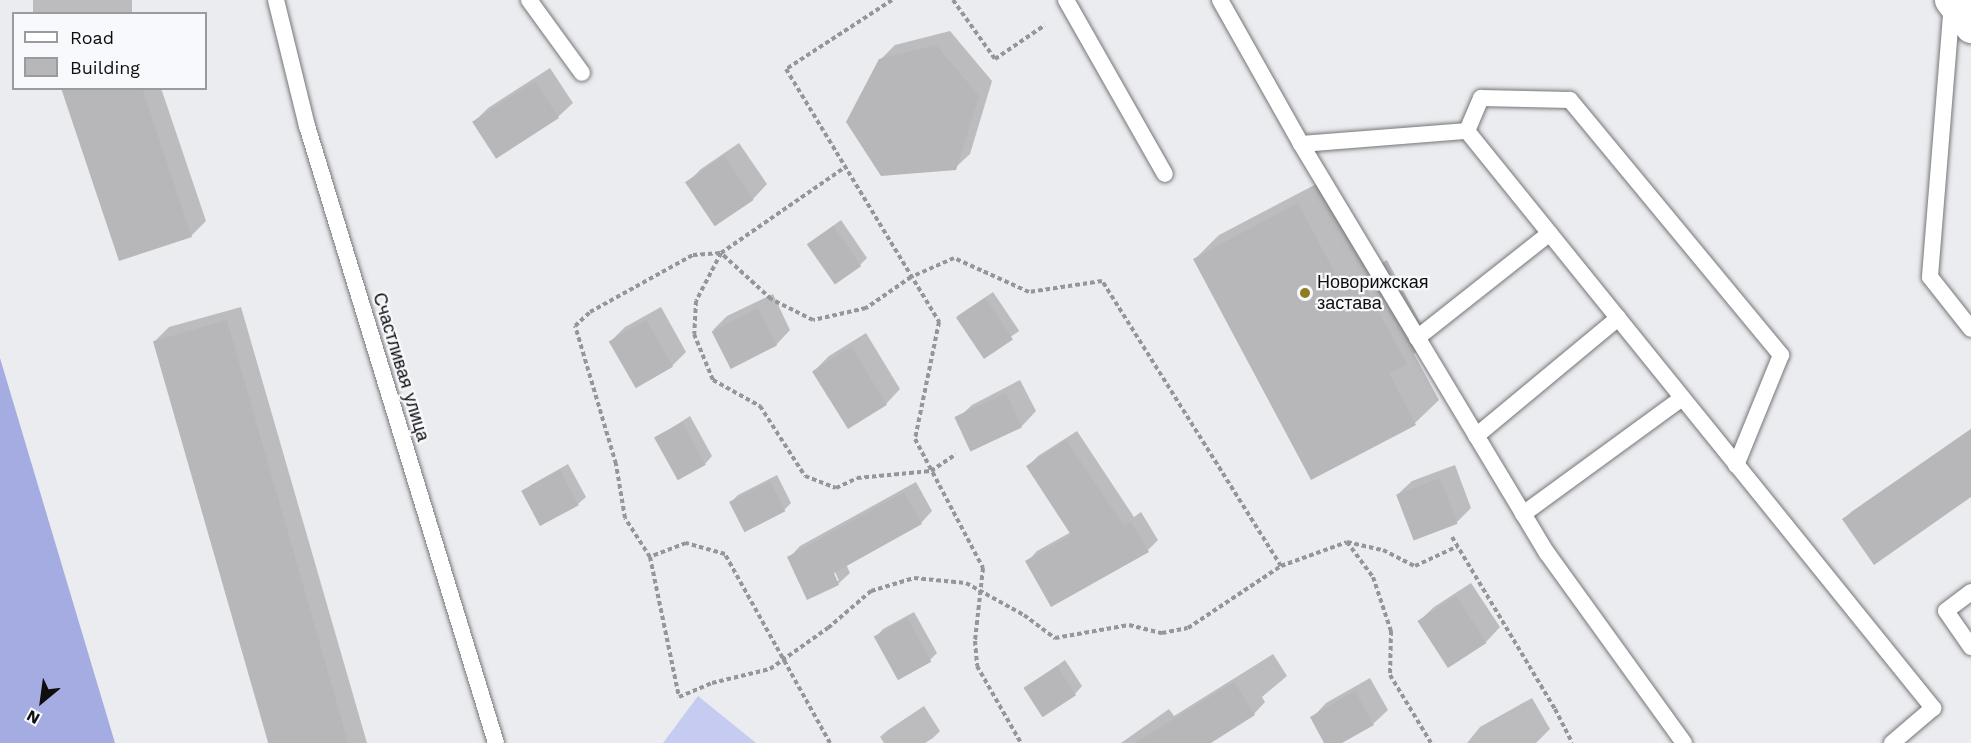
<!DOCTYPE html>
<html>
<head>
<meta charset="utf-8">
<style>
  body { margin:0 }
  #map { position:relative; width:1971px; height:743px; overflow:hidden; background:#ebecef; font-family:"Work Sans",sans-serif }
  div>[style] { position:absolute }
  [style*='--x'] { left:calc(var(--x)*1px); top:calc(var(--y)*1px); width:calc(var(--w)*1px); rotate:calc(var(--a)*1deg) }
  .green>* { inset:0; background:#c6cbf2 }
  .forest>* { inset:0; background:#a5ace2 }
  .shadow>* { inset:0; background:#0003; transform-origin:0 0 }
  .building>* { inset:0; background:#b7b7ba; transform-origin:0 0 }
  .path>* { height:4px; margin-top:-2px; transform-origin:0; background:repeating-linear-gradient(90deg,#959698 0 4.5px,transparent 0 7.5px) }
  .roads { filter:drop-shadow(0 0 2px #767679) drop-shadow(0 0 2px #767679) }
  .lane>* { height:16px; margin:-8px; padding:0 8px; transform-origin:8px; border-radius:8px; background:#fff }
  .street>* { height:32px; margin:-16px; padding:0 16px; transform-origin:16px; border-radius:16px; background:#fff }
  .dots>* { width:16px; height:16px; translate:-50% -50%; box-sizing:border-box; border:3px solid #f8f9fc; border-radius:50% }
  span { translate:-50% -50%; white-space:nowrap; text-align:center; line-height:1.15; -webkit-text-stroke:4.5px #f8f9fc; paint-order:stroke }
  .poi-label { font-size:18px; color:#0e0e0f }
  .left { translate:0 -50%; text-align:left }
  .street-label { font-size:18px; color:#0e0e0f }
  .legend { position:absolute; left:12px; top:12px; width:195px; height:78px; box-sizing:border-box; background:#f8f9fc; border:2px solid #9a9b9d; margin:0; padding:8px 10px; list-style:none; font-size:18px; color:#0e0e0f }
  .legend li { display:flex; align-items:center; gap:12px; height:30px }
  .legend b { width:30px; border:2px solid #9a9b9d }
  .north { position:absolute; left:12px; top:671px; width:60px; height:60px; -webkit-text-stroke:4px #f8f9fc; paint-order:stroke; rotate:209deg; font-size:16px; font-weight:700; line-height:24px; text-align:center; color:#0e0e0f }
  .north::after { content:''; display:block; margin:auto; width:21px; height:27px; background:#0e0e0f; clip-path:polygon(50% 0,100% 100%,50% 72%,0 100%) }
</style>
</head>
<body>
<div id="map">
  <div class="green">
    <i style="clip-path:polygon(698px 696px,756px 743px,663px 743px)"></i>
  </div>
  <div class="forest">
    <i style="clip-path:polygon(0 358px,115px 743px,0 743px)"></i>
  </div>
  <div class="shadow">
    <i style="left:33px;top:0;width:99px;height:15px"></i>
    <i style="clip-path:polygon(950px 31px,992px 81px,970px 154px,955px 168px,880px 60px,895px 45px)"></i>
    <i style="clip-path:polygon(550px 68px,573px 103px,558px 117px,474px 122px,488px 108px)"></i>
    <i style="clip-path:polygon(63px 88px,161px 88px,206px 221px,191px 236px)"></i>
    <i style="clip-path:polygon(739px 143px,767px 184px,753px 199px,687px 183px,701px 169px)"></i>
    <i style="clip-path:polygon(1322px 181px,1369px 270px,1387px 260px,1429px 339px,1414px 354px,1439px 400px,1415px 423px,1195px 259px,1219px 235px)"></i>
    <i style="clip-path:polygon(841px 220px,867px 258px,860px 265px,808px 244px)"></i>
    <i style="left:993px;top:292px;width:47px;height:43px;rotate:56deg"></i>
    <i style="clip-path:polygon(773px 294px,790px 330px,776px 345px,713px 330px,727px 316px)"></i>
    <i style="clip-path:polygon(241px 307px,367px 743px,270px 743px,155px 341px,169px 327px)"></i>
    <i style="clip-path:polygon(661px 307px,686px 352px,672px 366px,611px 341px,625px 327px)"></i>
    <i style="clip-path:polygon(866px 333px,900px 389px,886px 404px,848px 426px,814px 371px,829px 356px)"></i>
    <i style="clip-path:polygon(1020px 380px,1036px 411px,1022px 426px,973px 450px,957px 419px,972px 405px)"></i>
    <i style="clip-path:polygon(690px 416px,712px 456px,705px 464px,655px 439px)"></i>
    <i style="clip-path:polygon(1971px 429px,1971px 496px,1844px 520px,1851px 512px)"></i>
    <i style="clip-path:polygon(1077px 431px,1134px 517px,1141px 512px,1158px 540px,1148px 550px,1051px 605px,1027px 562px,1037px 551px,1071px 532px,1028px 466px,1038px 456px)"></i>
    <i style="clip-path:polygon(568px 464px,586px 497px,578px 504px,524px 492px,531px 485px)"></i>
    <i style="clip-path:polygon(1455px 465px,1471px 508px,1457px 522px,1397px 495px,1412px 481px)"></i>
    <i style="clip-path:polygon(777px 475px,791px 503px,784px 510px,731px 502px,738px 495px)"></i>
    <i style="clip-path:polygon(evenodd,916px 482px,932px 511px,921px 523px,846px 564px,850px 573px,838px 584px,789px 558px,800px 546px,916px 482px,832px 565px,839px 581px,836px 581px,832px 565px)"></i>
    <i style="clip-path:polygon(1471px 583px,1500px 627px,1486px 642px,1419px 621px,1434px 607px)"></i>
    <i style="clip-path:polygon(914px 612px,937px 653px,930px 660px,899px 677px,876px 637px,883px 629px)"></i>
    <i style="clip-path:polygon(1273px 654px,1287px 676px,1262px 697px,1265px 702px,1254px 714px,1193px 743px,1121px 743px,1169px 709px,1174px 716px)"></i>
    <i style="clip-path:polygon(1065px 660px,1082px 686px,1075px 694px,1026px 688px)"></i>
    <i style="clip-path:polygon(1370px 678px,1388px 710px,1373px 724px,1339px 743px,1326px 743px,1312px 718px,1326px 703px)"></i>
    <i style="clip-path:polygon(1532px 698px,1550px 729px,1536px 743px,1467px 743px,1480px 727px)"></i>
    <i style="clip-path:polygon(924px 706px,940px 731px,933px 738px,925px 743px,884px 743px,880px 737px,888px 730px)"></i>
  </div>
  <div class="building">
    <i style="clip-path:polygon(936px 45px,979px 96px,956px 170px,881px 176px,846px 122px,879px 59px)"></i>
    <i style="left:535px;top:81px;width:44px;height:75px;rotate:57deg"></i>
    <i style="clip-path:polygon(61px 88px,142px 88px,192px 237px,119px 261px)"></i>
    <i style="left:724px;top:156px;width:53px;height:47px;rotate:56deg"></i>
    <i style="clip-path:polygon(1298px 203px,1345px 292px,1363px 283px,1407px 364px,1389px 373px,1416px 425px,1311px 480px,1193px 259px)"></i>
    <i style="left:833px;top:226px;width:49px;height:32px;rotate:55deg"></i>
    <i style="left:985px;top:298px;width:50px;height:35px;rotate:56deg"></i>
    <i style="left:758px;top:308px;width:42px;height:52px;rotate:63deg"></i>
    <i style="left:227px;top:320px;width:440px;height:77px;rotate:74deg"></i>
    <i style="left:646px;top:320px;width:54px;height:43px;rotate:60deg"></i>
    <i style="left:851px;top:347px;width:68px;height:46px;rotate:58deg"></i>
    <i style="left:1006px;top:393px;width:38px;height:57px;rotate:65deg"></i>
    <i style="left:682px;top:422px;width:49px;height:32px;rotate:61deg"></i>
    <i style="clip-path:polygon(1971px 429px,1971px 497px,1874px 565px,1842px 519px)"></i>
    <i style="clip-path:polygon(1066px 440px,1124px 526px,1131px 522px,1149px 552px,1051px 607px,1025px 561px,1071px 535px,1026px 466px)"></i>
    <i style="left:560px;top:470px;width:40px;height:44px;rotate:62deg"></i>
    <i style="left:1440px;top:478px;width:49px;height:47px;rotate:69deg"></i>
    <i style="left:770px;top:481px;width:34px;height:46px;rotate:63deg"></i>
    <i style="clip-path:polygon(904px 492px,922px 524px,834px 573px,839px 585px,807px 600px,787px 557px)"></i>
    <i style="left:1456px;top:596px;width:56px;height:46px;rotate:57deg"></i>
    <i style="left:907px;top:618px;width:50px;height:38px;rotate:61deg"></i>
    <i style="left:1057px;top:666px;width:35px;height:40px;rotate:57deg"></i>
    <i style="clip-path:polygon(1234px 682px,1255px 715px,1211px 743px,1135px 743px)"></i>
    <i style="clip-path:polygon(1355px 691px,1374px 725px,1342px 743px,1324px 743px,1310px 717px)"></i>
  </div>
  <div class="path">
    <i style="--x:892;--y:0;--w:126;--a:146.9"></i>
    <i style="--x:786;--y:69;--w:296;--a:58.8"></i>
    <i style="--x:939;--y:322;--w:119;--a:101.6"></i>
    <i style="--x:915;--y:439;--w:146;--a:62.2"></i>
    <i style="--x:983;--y:568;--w:73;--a:96.3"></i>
    <i style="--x:975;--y:641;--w:25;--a:85"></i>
    <i style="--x:977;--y:666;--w:89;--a:60.3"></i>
    <i style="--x:953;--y:0;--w:72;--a:54.6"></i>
    <i style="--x:995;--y:59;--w:60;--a:-34.2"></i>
    <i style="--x:1452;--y:537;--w:200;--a:59.1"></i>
    <i style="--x:1555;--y:709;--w:38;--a:63"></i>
    <i style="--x:1347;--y:542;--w:37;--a:13"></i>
    <i style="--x:1383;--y:550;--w:36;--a:27"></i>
    <i style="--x:1415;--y:566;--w:47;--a:-24.9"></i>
    <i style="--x:650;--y:557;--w:143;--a:78.3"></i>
    <i style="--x:679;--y:697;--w:36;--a:-23"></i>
    <i style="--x:712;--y:683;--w:60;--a:-13.6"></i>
    <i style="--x:770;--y:669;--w:71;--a:-35.3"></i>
    <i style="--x:828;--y:628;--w:57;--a:-40.7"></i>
    <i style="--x:871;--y:591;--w:45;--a:-16.8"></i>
    <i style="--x:914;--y:578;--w:52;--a:5.5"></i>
    <i style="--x:966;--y:583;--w:66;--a:28.9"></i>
    <i style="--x:1024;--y:615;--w:39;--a:37"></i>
    <i style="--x:1055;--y:638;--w:75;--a:-10"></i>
    <i style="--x:1129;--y:625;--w:34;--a:14"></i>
    <i style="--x:1162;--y:633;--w:26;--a:-11"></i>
    <i style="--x:1188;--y:628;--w:112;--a:-33.7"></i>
    <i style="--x:1281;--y:566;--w:337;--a:-122.1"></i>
    <i style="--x:1102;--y:281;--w:74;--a:171.4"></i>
    <i style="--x:1029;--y:292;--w:82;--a:-155.6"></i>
    <i style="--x:954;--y:258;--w:47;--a:156.2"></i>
    <i style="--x:911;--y:277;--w:55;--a:145.4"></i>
    <i style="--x:866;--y:308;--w:54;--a:167.2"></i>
    <i style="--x:813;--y:320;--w:47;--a:-153.4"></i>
    <i style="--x:771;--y:299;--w:68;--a:-137.4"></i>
    <i style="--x:721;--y:253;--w:54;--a:117.5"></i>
    <i style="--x:696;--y:301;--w:33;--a:93"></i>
    <i style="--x:694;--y:334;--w:50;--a:67.6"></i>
    <i style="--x:713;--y:380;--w:54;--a:29"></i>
    <i style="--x:760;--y:406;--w:83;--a:57.3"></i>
    <i style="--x:805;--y:476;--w:33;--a:21"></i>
    <i style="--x:836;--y:488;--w:23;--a:-25"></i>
    <i style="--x:857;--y:478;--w:74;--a:-5.4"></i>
    <i style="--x:931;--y:471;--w:30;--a:-34"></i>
    <i style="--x:1281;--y:566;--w:70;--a:-20"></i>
    <i style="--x:1347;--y:542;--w:44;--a:53.4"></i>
    <i style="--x:1373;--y:577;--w:57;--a:71.6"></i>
    <i style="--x:1391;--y:631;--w:44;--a:91.3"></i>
    <i style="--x:1390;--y:675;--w:79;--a:58.9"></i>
    <i style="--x:830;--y:743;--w:216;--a:-119.1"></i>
    <i style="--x:725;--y:554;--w:41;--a:-164.2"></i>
    <i style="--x:686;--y:543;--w:39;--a:159"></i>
    <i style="--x:650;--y:557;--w:46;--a:-122.7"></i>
    <i style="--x:625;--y:518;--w:55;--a:-99.5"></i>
    <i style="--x:616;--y:464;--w:144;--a:-106.5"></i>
    <i style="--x:575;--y:326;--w:21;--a:-43"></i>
    <i style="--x:590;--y:312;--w:118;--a:-29"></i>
    <i style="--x:693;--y:255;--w:28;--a:-4"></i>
    <i style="--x:721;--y:253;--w:151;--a:-34.7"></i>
  </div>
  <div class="roads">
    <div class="lane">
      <i style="--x:276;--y:0;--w:130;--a:76.2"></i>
      <i style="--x:307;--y:126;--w:645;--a:72.97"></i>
      <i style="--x:529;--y:0;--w:90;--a:54"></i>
      <i style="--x:1066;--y:0;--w:200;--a:60.4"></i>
      <i style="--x:1220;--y:0;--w:165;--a:60.6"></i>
      <i style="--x:1301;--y:144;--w:477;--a:59"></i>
      <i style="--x:1547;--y:553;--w:234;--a:54.2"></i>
      <i style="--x:1952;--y:3;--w:275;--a:94.6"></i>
      <i style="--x:1930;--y:277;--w:66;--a:51.7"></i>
      <i style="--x:1467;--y:131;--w:36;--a:-67"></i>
      <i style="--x:1481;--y:98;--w:89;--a:1.3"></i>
      <i style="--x:1570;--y:100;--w:331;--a:50.4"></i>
      <i style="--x:1781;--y:355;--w:119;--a:112.2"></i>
      <i style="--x:1301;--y:144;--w:167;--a:-4.5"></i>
      <i style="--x:1467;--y:131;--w:742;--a:51.07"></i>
      <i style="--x:1933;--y:708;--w:54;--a:139.5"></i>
      <i style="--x:1417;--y:338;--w:169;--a:-38.3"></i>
      <i style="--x:1476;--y:436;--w:185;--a:-39.7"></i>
      <i style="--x:1523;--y:514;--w:197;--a:-36.1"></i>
      <i style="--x:1971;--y:592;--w:31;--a:143"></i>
      <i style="--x:1946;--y:611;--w:44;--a:55.2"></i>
    </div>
    <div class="street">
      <i style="--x:1951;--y:0;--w:34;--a:53"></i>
    </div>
  </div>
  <div class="dots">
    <i style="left:1305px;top:293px;background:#8d7d23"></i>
  </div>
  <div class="poi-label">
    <span class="left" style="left:1317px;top:293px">Новорижская<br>застава</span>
  </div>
  <div class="street-label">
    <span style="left:401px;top:367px;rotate:73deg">Счастливая улица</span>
  </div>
  <ul class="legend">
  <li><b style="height:8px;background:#fff"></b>Road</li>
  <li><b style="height:16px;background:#b7b7ba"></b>Building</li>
  </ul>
  <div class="north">N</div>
</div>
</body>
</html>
